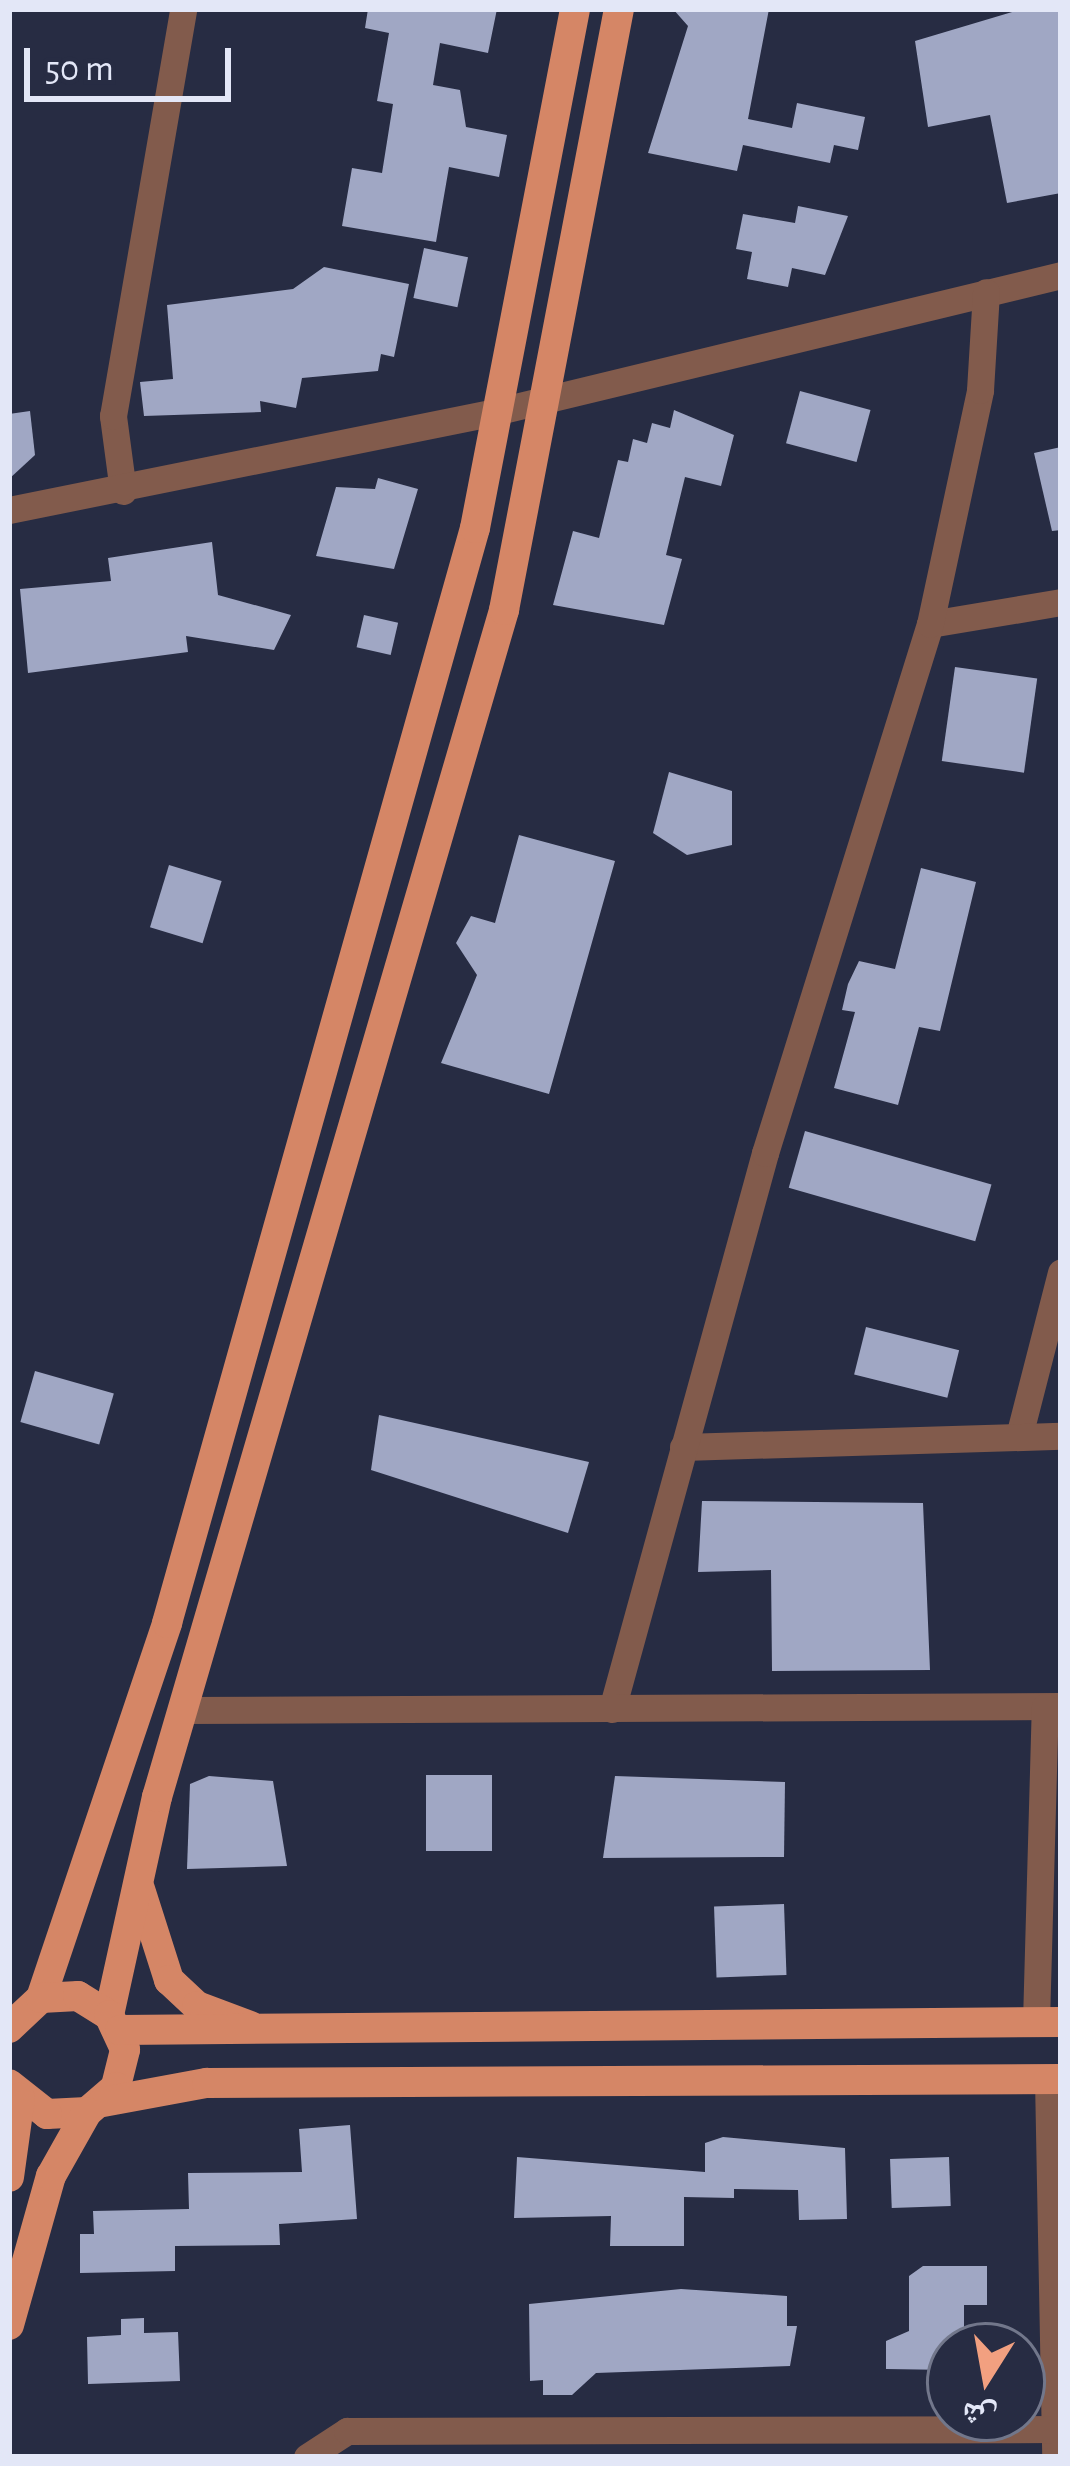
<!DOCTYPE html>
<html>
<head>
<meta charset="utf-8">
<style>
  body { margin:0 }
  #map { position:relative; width:1070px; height:2466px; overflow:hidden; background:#272c43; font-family:"Alegreya Sans","Noto Naskh Arabic",sans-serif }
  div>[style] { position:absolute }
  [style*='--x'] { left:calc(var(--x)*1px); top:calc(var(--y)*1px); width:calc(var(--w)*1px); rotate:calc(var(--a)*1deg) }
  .building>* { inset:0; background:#a0a7c4; transform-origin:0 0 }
  .minor>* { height:27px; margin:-13.5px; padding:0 13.5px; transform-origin:13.5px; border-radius:13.5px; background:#825b4c }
  .major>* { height:30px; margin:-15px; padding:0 15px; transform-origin:15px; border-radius:15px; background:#d58666 }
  span { translate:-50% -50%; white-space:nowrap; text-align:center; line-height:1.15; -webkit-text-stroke:12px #272c43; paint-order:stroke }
  .frame { position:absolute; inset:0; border:12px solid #e3e7f7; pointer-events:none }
  .north { position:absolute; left:926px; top:2322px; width:120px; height:120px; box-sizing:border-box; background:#272c43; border:3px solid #72778b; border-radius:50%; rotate:191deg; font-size:33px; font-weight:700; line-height:48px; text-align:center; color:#e3e7f7 }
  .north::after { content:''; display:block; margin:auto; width:42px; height:54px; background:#f2a080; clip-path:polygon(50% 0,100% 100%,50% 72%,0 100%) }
  .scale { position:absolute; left:24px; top:48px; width:207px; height:54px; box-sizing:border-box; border:6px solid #e3e7f7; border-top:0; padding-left:15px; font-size:36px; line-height:42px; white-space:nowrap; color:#e3e7f7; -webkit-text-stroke:9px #272c43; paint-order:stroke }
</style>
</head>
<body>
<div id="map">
  <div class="building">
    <i style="clip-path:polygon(368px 9px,497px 9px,488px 53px,440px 43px,433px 85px,460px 90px,466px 127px,507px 135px,499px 177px,449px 167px,436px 242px,342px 226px,352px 168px,382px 173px,393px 104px,377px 101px,389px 33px,365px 28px)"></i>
    <i style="clip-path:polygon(673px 9px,769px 9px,748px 119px,792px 128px,797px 103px,865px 117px,858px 150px,834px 145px,830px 163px,743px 145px,737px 171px,648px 153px,688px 26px)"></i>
    <i style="clip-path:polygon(1022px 9px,1061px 9px,1061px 193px,1007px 203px,990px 115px,928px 127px,915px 41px)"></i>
    <i style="clip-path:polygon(798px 206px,848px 216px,825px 275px,792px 268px,788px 287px,747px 279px,752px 252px,736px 249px,743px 214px,795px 223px)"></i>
    <i style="left:424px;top:248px;width:45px;height:51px;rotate:12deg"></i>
    <i style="clip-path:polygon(324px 267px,409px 284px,394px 357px,381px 354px,378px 371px,302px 378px,296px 408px,260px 401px,261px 412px,144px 416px,140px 382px,173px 379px,167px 305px,293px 289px)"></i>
    <i style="left:800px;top:391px;width:73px;height:54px;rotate:15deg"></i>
    <i style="clip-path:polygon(674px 410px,734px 435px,721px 486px,685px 477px,666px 555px,682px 559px,664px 625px,553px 605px,573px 531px,599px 538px,618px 460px,628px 462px,633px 439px,647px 443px,652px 423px,670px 428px)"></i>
    <i style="clip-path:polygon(30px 411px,35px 455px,9px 479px,9px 414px)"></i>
    <i style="clip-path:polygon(1061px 447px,1061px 530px,1052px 531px,1034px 453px)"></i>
    <i style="clip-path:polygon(378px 478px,418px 489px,394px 569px,316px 556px,336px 487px,375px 489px)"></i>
    <i style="clip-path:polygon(212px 542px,218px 595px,291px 615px,274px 650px,186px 636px,188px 652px,28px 673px,20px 589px,111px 581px,108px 558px)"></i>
    <i style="left:364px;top:615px;width:35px;height:33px;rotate:13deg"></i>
    <i style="left:955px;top:667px;width:83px;height:95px;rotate:8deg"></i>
    <i style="clip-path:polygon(669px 772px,732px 791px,732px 845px,687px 855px,653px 833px)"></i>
    <i style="clip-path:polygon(519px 835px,615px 861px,549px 1094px,441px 1063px,477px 975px,456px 943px,471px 916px,495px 923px)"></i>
    <i style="left:169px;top:865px;width:55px;height:65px;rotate:17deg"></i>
    <i style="clip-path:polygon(921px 868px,976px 882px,940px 1031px,919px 1027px,898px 1105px,834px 1088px,855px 1012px,842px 1010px,848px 984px,859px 961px,895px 969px)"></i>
    <i style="left:805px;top:1131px;width:194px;height:59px;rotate:16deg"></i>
    <i style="left:866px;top:1327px;width:96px;height:49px;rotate:14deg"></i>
    <i style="left:35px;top:1371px;width:82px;height:53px;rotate:16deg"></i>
    <i style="clip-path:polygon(379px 1415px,589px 1462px,568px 1533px,371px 1470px)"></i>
    <i style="clip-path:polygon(702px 1501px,923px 1503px,930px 1670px,772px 1671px,771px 1570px,698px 1572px)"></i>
    <i style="left:426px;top:1775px;width:66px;height:76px"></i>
    <i style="clip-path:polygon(209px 1776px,273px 1781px,287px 1866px,187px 1869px,190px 1784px)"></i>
    <i style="clip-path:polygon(615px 1776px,785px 1782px,784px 1857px,603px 1858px)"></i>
    <i style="left:784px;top:1904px;width:71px;height:70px;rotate:88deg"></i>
    <i style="clip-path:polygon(350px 2125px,357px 2219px,279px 2224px,280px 2245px,175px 2246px,175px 2271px,80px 2273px,80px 2234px,94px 2234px,93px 2211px,189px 2209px,188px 2173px,302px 2172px,299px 2129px)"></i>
    <i style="clip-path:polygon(723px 2137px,845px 2148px,847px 2219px,799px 2220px,798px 2190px,734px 2189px,734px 2198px,684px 2197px,684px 2246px,610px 2246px,611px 2216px,514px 2218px,517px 2157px,705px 2172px,705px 2143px)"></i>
    <i style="left:949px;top:2157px;width:49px;height:59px;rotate:88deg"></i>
    <i style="clip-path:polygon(923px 2266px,987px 2266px,987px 2305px,964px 2305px,964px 2346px,950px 2346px,950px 2370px,886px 2369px,886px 2341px,909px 2331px,909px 2276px)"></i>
    <i style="clip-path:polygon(681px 2289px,787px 2296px,787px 2326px,797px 2326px,790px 2366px,596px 2373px,572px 2395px,543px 2395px,543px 2380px,530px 2381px,529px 2304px)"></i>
    <i style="clip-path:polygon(144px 2318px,144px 2333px,178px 2332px,180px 2381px,88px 2384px,87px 2337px,121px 2335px,121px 2319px)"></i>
  </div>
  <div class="minor">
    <i style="--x:123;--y:491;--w:76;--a:-97.6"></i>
    <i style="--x:113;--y:416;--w:413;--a:-80.2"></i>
    <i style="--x:9;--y:510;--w:500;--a:-11.4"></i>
    <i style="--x:499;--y:411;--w:578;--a:-13.6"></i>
    <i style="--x:930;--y:624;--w:133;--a:-9.5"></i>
    <i style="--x:1019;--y:1436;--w:169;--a:-75.6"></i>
    <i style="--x:683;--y:1447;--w:378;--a:-1.7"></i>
    <i style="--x:612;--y:1709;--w:577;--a:-74.61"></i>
    <i style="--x:765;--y:1153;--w:554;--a:-72.68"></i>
    <i style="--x:930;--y:624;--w:239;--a:-77.9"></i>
    <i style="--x:980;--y:390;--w:98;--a:-86.5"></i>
    <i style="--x:184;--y:1710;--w:877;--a:-0.26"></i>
    <i style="--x:1036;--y:2022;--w:315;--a:-88.4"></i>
    <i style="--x:1048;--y:2079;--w:378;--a:88.9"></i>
    <i style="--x:307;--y:2457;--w:48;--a:-33"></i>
    <i style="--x:347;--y:2431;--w:709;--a:-0.16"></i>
  </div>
  <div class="major">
    <i style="--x:140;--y:1889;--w:96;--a:72.3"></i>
    <i style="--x:169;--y:1980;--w:38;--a:43"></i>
    <i style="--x:197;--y:2006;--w:57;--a:20.7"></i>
    <i style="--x:41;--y:1998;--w:396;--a:-71.4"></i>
    <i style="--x:167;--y:1623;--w:1137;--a:-74.29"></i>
    <i style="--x:475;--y:528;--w:529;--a:-79.09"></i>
    <i style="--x:109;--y:2015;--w:223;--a:-77.6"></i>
    <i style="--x:157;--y:1797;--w:1237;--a:-73.7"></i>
    <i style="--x:504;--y:610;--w:612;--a:-79.17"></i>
    <i style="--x:9;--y:2028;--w:44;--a:-43.2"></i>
    <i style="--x:41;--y:1998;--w:37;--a:-3"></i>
    <i style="--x:78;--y:1996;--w:36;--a:32"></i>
    <i style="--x:109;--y:2015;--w:38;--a:65"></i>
    <i style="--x:125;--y:2050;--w:38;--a:104"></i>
    <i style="--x:116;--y:2087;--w:38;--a:139"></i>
    <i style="--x:87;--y:2112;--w:40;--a:177.1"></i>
    <i style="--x:47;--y:2114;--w:48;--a:-141.7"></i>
    <i style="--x:120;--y:2030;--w:941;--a:-0.49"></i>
    <i style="--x:103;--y:2102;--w:106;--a:-10.4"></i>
    <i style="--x:207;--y:2083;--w:854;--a:-0.27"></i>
    <i style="--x:9;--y:2177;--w:80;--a:-82.1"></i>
    <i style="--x:9;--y:2325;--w:155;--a:-74.3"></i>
    <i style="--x:51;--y:2176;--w:73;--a:-60.6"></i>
  </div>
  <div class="frame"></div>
  <div class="north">ش</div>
  <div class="scale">50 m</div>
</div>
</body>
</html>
